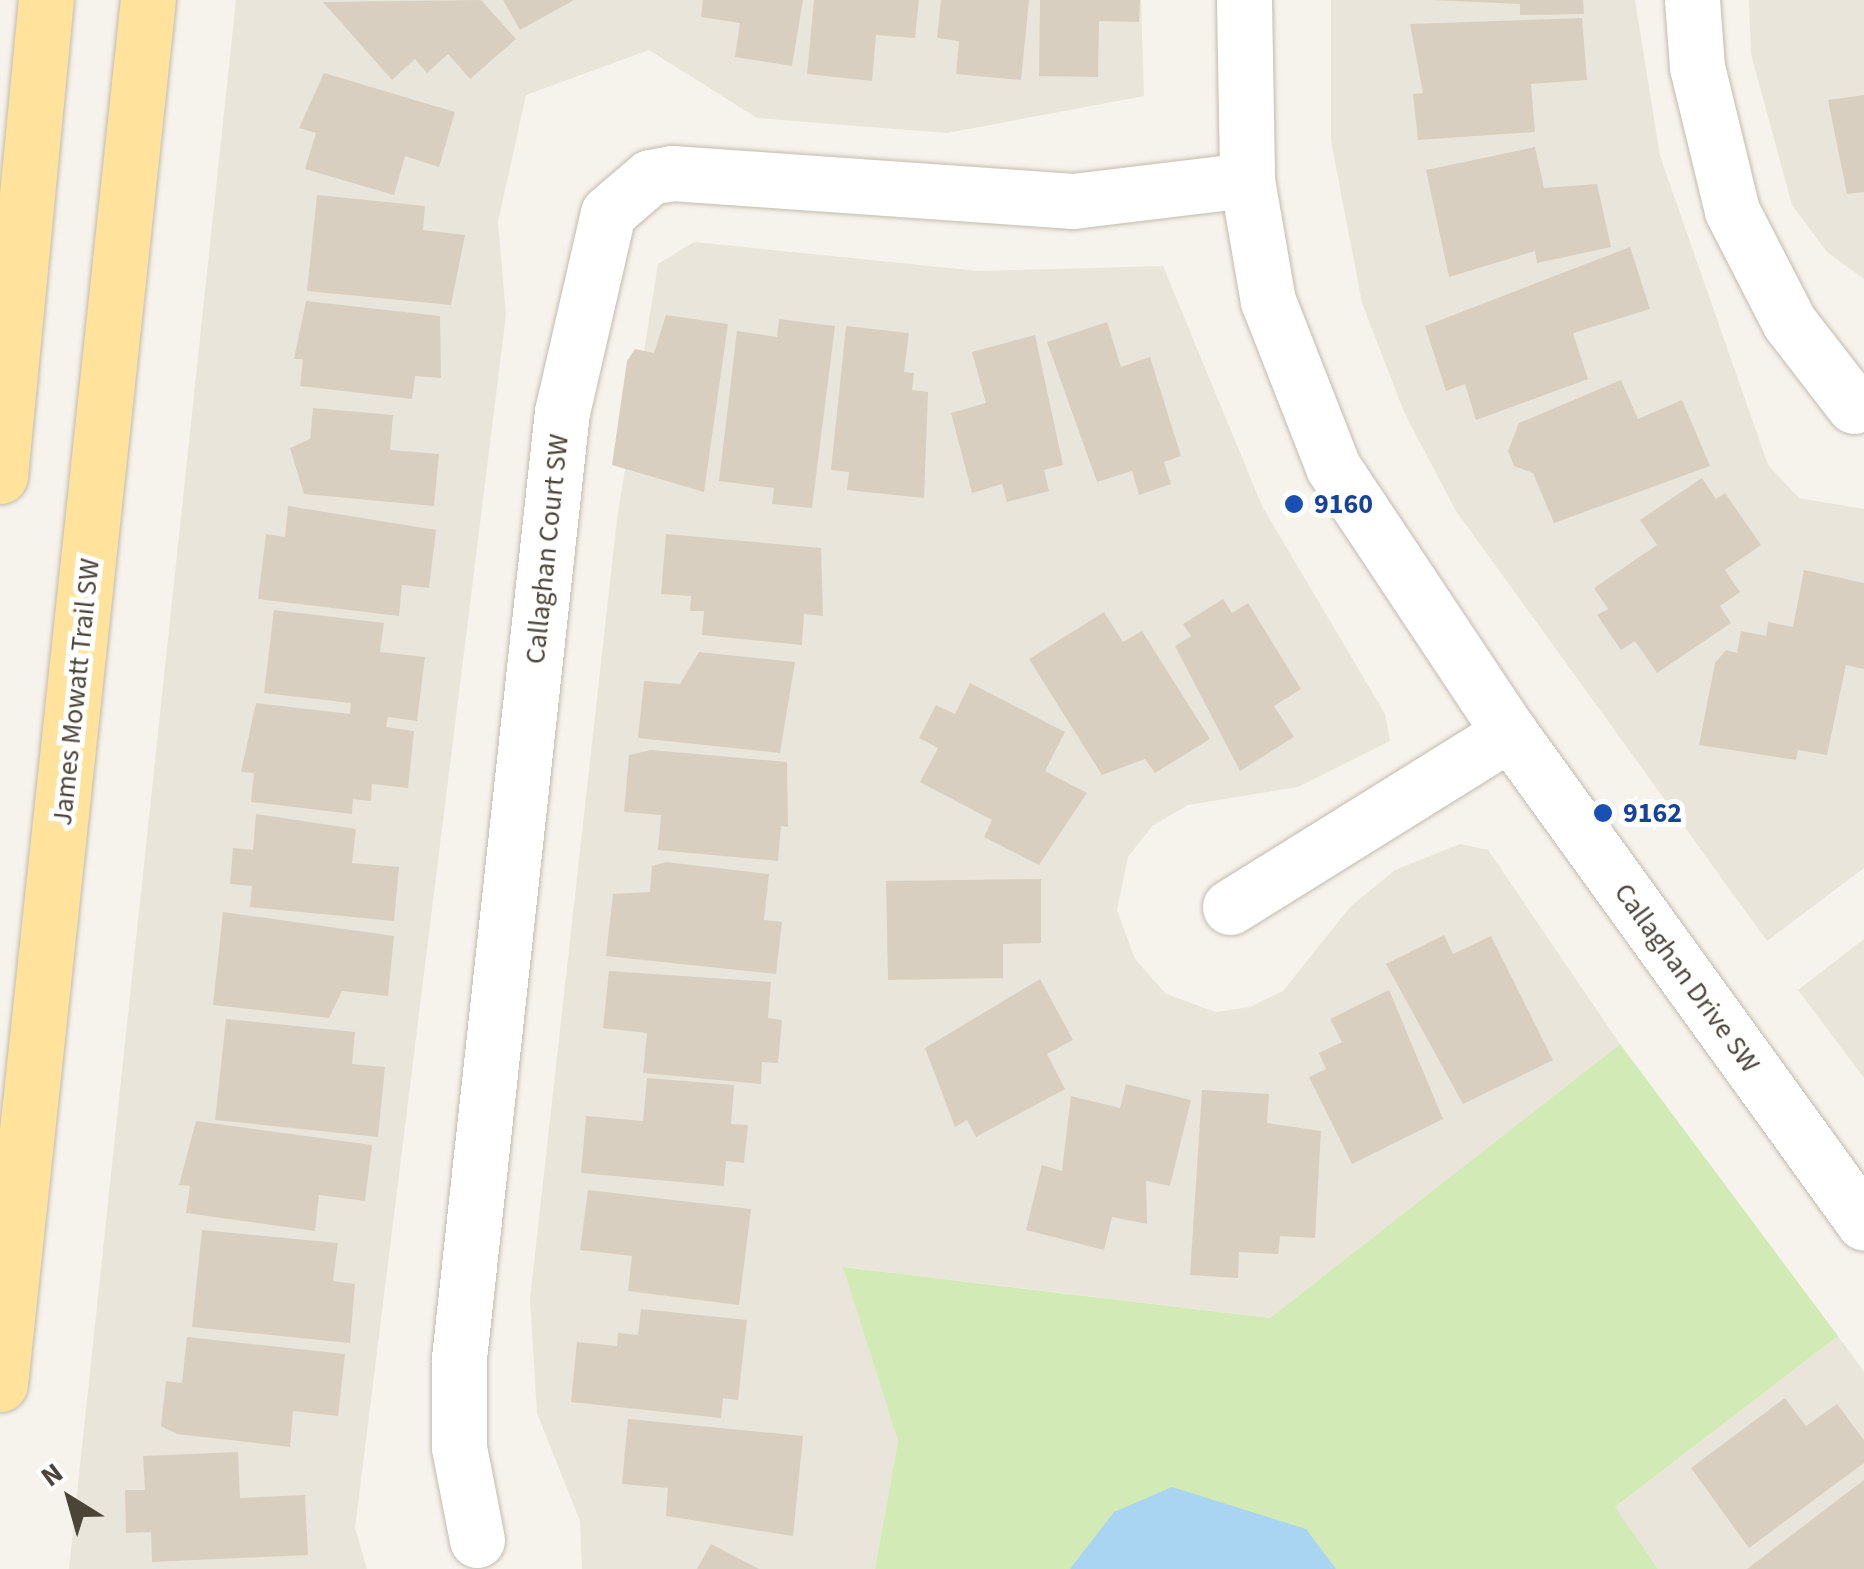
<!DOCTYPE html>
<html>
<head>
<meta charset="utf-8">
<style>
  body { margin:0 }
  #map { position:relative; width:1864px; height:1569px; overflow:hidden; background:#f6f3ec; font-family:"Source Sans 3",sans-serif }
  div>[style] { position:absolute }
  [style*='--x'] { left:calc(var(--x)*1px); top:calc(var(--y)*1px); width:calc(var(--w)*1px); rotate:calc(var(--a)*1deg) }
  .residential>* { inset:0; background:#eae5da }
  .green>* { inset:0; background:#d2eab5 }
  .water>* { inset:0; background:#a9d4f2 }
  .building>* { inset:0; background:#d8cfc1 }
  .roads { filter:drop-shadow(0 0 2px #c2bbae) drop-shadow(0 0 2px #c2bbae) }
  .minor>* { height:55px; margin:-27.5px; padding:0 27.5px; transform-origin:27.5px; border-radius:27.5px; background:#fff }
  .major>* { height:55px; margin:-27.5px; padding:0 27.5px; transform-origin:27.5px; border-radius:27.5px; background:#ffe39c }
  .dots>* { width:28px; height:28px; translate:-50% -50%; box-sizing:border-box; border:5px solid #fff; border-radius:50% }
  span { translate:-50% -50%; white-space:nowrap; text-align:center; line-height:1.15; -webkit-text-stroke:10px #fff; paint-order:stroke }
  .transit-label { font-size:28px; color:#164399; font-weight:700 }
  .left { translate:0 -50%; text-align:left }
  .street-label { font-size:28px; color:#4b4439 }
  .north { position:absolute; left:20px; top:1449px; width:100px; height:100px; -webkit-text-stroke:8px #fff; paint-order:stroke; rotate:323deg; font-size:28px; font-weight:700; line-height:40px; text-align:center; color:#4b4439 }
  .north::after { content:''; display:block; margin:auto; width:35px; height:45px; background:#4b4439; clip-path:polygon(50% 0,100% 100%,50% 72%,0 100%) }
</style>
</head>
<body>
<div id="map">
  <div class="residential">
    <i style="clip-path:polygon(236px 0,1141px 0,1144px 96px,947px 133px,757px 118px,649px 50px,526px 95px,498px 222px,506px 315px,355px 1528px,367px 1569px,69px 1569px)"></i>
    <i style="clip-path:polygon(1331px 0,1635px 0,1660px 156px,1768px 465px,1799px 498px,1864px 509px,1864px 868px,1767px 941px,1456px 511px,1404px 412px,1362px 303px,1331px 141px)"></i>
    <i style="clip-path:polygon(1749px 0,1864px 0,1864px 279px,1827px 252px,1792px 205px,1751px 54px)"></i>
    <i style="clip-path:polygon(694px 242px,979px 271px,1163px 266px,1262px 506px,1385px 714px,1390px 741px,1298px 787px,1188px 805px,1152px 826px,1128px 857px,1117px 910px,1135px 959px,1166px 994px,1216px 1012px,1250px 1007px,1283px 991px,1350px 907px,1395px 870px,1460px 844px,1488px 850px,1620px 1044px,1270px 1318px,844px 1267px,898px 1441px,875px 1569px,582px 1569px,580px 1521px,537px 1413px,530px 1299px,617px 519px,658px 264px)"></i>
    <i style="clip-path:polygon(1864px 939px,1864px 1078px,1798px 990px)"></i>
    <i style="clip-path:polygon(1838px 1336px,1864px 1372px,1864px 1569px,1658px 1569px,1614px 1508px)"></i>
  </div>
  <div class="green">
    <i style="clip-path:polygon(1620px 1044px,1838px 1336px,1615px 1507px,1658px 1569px,875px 1569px,898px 1441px,843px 1267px,1270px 1318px)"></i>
  </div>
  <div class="water">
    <i style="clip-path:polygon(1172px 1487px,1306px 1529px,1336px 1569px,1070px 1569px,1114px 1512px)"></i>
  </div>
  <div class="building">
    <i style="clip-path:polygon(481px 0,516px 39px,470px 79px,448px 54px,427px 73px,415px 59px,392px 80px,323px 2px)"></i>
    <i style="clip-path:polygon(503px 0,574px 0,520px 30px)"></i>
    <i style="clip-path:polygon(703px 0,803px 0,792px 66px,735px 57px,740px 23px,701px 17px)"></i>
    <i style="clip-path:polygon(814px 0,919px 0,915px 38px,876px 35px,872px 81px,807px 74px)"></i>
    <i style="clip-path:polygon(941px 0,1029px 0,1021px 80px,956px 74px,959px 41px,937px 38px)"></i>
    <i style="clip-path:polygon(1040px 0,1140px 0,1139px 22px,1099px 21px,1098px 77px,1039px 76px)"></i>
    <i style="clip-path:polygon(1433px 0,1583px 0,1584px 14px,1520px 15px,1520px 4px)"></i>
    <i style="clip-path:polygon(1582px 18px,1587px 80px,1531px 84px,1535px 132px,1418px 140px,1413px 94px,1423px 93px,1410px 24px)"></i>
    <i style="clip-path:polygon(324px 73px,455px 112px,439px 167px,405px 156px,394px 195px,305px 169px,316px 133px,299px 128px)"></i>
    <i style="clip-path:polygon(1864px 95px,1864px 192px,1847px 194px,1828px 100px)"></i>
    <i style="clip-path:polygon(1535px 147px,1544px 188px,1597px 184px,1611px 247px,1537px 263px,1535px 251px,1449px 277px,1426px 170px)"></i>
    <i style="clip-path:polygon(317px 195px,425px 206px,423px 230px,465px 235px,451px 305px,307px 291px)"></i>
    <i style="clip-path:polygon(1630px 247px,1650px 309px,1573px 333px,1588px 379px,1476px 420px,1465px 384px,1446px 391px,1425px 326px)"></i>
    <i style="clip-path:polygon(306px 301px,440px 316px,441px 378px,415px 376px,412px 399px,300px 386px,303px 359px,294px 359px)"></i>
    <i style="clip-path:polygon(666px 315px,728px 324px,704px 492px,612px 465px,627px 361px,635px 349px,654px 353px)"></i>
    <i style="clip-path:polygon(779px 319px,835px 326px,812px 508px,772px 504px,774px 488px,719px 481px,737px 331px,777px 337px)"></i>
    <i style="clip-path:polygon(1107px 322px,1121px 367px,1150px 357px,1181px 456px,1164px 462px,1171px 484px,1139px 495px,1132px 471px,1097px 482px,1047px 342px)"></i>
    <i style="clip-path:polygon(846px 326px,909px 333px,904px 372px,914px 373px,912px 390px,928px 392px,924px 498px,847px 490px,849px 472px,831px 470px)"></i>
    <i style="clip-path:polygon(1035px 335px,1063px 465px,1044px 470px,1049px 491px,1007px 502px,1002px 484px,972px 493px,951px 413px,986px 403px,972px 352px)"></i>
    <i style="clip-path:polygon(1621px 380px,1638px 419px,1682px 400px,1710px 466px,1554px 523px,1533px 473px,1514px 466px,1508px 451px,1519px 423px)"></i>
    <i style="clip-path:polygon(313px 408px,393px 415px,390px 450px,439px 454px,434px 506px,304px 494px,290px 448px,310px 439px)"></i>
    <i style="clip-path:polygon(1702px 478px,1716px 499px,1725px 493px,1761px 545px,1725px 570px,1740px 592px,1720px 606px,1731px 623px,1657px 673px,1635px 641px,1621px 650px,1597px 615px,1608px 609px,1594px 588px,1657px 545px,1640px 520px)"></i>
    <i style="clip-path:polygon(288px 506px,436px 530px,429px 588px,402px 585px,399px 616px,258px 599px,266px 534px,285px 537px)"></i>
    <i style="clip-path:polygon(666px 534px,821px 548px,823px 616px,804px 614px,802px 645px,702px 635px,704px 611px,690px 611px,691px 596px,661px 594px)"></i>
    <i style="clip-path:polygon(1804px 570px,1864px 583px,1864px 669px,1846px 665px,1827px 755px,1798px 750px,1796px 760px,1699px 745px,1715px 663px,1726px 650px,1737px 653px,1741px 631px,1766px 636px,1768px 622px,1793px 627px)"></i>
    <i style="clip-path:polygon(1223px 599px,1232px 613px,1248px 603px,1301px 689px,1274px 706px,1294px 737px,1240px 771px,1175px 646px,1191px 636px,1183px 624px)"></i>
    <i style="clip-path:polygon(274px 610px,384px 623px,380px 652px,425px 657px,417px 721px,388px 717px,386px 727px,414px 731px,408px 788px,372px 784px,371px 801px,353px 799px,352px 814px,251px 802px,254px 773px,241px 772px,256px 703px,350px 714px,351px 703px,264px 693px)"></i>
    <i style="clip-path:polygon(1104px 612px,1123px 642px,1142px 631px,1210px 739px,1155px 773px,1145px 759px,1102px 775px,1029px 659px)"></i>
    <i style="clip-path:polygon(699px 652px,795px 662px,780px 753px,638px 738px,644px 681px,680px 684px)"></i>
    <i style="clip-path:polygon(970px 683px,1065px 732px,1045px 771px,1087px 793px,1039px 865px,984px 837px,992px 820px,920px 782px,938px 748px,919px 738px,936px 705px,955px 714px)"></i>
    <i style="clip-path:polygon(651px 750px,787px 762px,788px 827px,781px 826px,778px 861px,658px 850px,661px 815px,624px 812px,629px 755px)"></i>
    <i style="clip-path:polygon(256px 814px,356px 829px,352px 863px,399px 867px,394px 921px,250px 907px,252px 886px,230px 884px,233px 848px,253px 850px)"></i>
    <i style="clip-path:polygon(666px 862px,769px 874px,764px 920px,782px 922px,776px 974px,606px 956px,613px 894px,650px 892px,652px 866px)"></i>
    <i style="clip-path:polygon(1041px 879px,1041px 943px,1003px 944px,1003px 978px,888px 980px,886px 881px)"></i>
    <i style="clip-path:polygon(223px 912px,394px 936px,388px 996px,342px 991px,329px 1018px,213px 1005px)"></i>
    <i style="clip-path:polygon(1444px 935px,1453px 954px,1491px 936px,1553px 1060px,1463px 1104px,1386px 964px)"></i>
    <i style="clip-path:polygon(609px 971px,771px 982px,768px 1018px,782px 1020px,778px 1063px,762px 1062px,761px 1084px,643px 1073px,647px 1033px,603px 1028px)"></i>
    <i style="clip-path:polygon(1040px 979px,1073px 1040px,1047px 1054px,1065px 1089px,976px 1137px,967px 1120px,955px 1127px,925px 1048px)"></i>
    <i style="clip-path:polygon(1389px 990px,1443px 1119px,1352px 1164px,1309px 1077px,1326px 1069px,1319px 1053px,1342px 1042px,1330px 1019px)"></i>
    <i style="clip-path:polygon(226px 1019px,355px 1032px,352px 1064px,385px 1067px,378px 1137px,215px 1120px)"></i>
    <i style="clip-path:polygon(647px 1078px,734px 1085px,731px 1124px,748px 1125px,744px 1163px,726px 1161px,724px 1186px,581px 1173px,586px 1116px,643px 1121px)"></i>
    <i style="clip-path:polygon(1126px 1084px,1191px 1100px,1170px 1186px,1146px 1181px,1147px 1224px,1112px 1217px,1104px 1250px,1026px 1230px,1042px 1165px,1062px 1171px,1071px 1096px,1120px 1108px)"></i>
    <i style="clip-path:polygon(1202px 1090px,1269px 1094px,1267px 1123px,1321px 1131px,1315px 1238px,1280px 1236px,1278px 1254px,1239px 1252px,1238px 1278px,1190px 1275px)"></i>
    <i style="clip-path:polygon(196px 1121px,372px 1145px,365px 1201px,319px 1195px,315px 1231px,186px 1213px,190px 1186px,179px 1185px)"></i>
    <i style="clip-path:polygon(588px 1190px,751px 1209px,739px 1305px,628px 1291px,632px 1256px,580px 1250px)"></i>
    <i style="clip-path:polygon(202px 1230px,338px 1243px,333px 1281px,355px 1284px,350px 1343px,192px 1327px)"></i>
    <i style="clip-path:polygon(641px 1309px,747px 1320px,738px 1400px,723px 1398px,721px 1418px,571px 1402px,577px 1342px,617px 1346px,618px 1333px,638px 1335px)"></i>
    <i style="clip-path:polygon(187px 1337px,345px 1354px,338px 1416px,293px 1411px,290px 1447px,177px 1434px,161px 1426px,166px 1381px,182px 1383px)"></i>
    <i style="clip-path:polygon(1785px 1398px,1806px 1426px,1837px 1404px,1864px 1440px,1864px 1463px,1749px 1548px,1691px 1468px)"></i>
    <i style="clip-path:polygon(628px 1419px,803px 1436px,793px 1536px,666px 1516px,668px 1488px,622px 1484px)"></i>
    <i style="clip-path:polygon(238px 1452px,240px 1498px,305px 1495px,308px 1555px,152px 1562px,151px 1532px,126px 1533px,125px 1490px,145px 1490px,143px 1456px)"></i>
    <i style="clip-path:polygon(1864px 1480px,1864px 1569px,1747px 1569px)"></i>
    <i style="clip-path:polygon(711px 1544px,759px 1569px,697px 1569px)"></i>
  </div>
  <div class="roads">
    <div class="minor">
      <i style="--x:1244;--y:0;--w:180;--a:89"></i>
      <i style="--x:1247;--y:180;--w:123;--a:80.2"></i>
      <i style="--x:1268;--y:301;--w:178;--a:68.6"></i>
      <i style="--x:1333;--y:467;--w:320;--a:56.4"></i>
      <i style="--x:1510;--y:733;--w:604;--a:54.15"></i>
      <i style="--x:1692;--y:0;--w:67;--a:85.7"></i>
      <i style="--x:1697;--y:67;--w:148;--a:76.3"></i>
      <i style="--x:1732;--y:211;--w:125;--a:62.8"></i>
      <i style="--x:1789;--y:322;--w:106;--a:52.3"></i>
      <i style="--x:1230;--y:907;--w:330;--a:-31.9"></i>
      <i style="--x:477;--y:1540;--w:95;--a:-101"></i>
      <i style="--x:459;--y:1447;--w:89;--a:-90"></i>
      <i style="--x:459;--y:1358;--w:952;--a:-83.79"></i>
      <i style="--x:562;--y:412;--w:204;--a:-77"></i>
      <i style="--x:608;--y:213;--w:55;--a:-40.6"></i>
      <i style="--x:650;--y:177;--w:22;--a:-10"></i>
      <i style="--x:672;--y:173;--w:402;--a:4"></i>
      <i style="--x:1073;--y:201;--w:175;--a:-6.9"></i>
    </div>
    <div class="major">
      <i style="--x:0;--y:476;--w:478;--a:-84.5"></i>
      <i style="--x:0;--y:1384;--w:1392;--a:-83.9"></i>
    </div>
  </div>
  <div class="dots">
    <i style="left:1294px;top:504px;background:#1a4fb4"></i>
    <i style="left:1603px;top:813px;background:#1a4fb4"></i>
  </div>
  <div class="transit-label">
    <span class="left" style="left:1314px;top:504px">9160</span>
    <span class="left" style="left:1623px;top:813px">9162</span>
  </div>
  <div class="street-label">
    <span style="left:547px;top:549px;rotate:-84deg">Callaghan Court SW</span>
    <span style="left:76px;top:692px;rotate:-84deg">James Mowatt Trail SW</span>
    <span style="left:1687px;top:978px;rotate:54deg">Callaghan Drive SW</span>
  </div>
  <div class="north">N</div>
</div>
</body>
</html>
